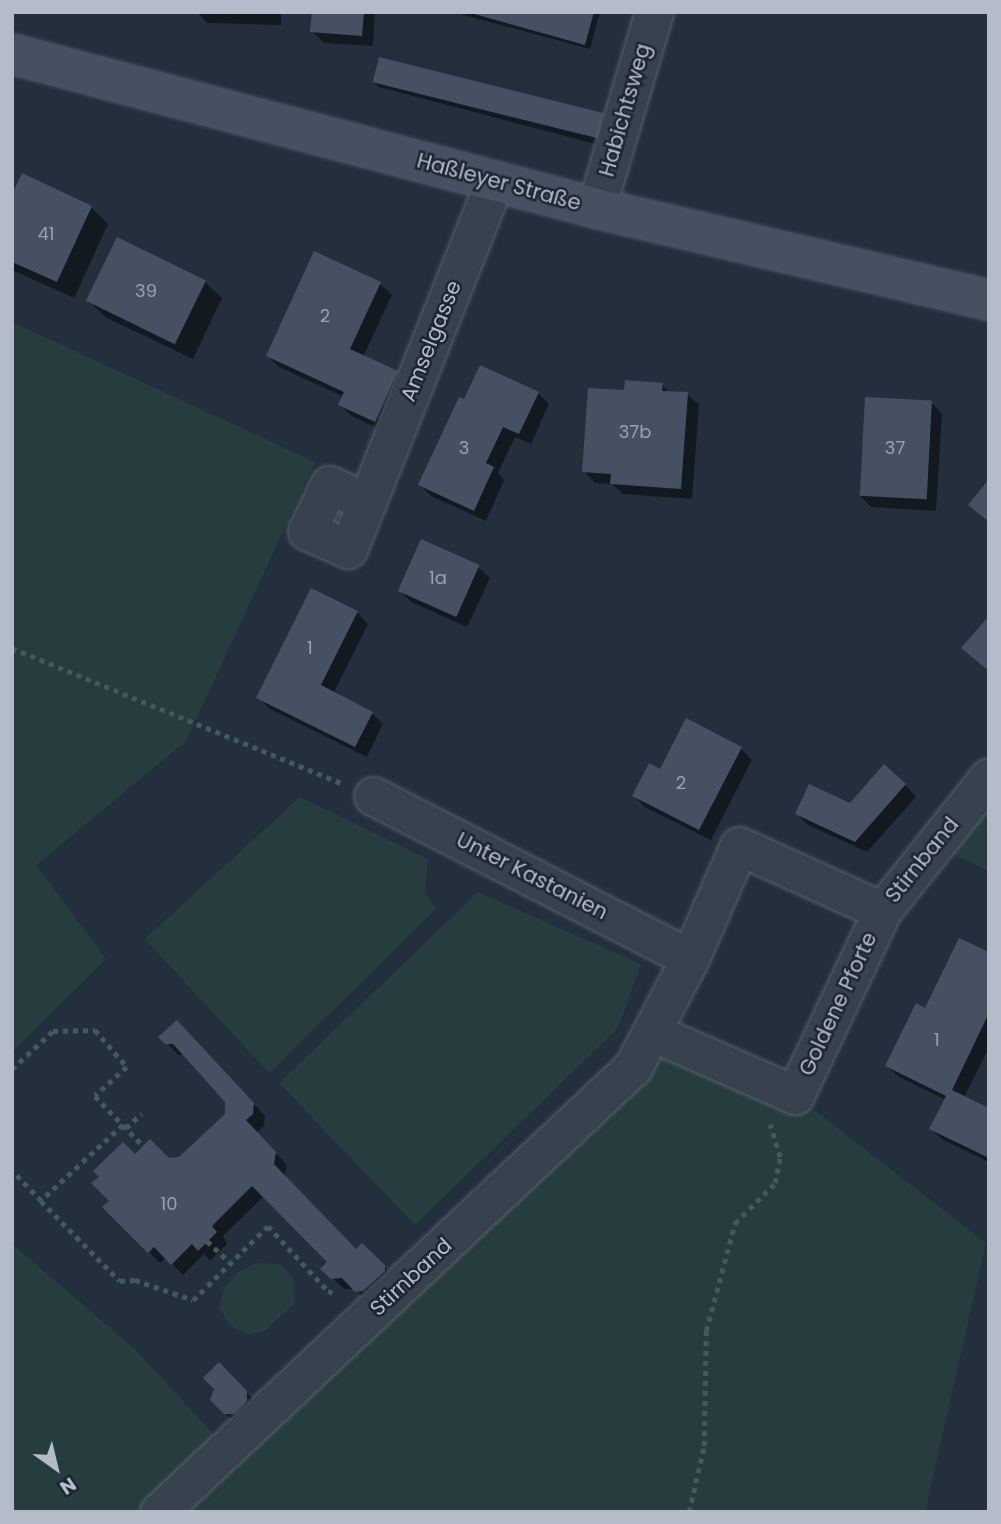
<!DOCTYPE html>
<html>
<head>
<meta charset="utf-8">
<style>
  body { margin:0 }
  #map { position:relative; width:1001px; height:1524px; overflow:hidden; background:#242f3e; font-family:Poppins,sans-serif }
  div>[style] { position:absolute }
  [style*='--x'] { left:calc(var(--x)*1px); top:calc(var(--y)*1px); width:calc(var(--w)*1px); rotate:calc(var(--a)*1deg) }
  .green>* { inset:0; background:#263c3f }
  .shadow>* { inset:0; background:#0007 }
  .building>* { inset:0; background:#455162; transform-origin:0 0 }
  .path>* { height:4.5px; margin-top:-2.25px; transform-origin:0; background:repeating-linear-gradient(90deg,#44595c 0 5px,transparent 0 10px) }
  .roads { filter:drop-shadow(0 0 2px #565f6c) drop-shadow(0 0 2px #565f6c) }
  .street>* { height:37px; margin:-18.5px; padding:0 18.5px; transform-origin:18.5px; border-radius:18.5px; background:#38414e }
  .secondary>* { height:38px; margin:-19px; padding:0 19px; transform-origin:19px; border-radius:19px; background:#465061 }
  span { translate:-50% -50%; white-space:nowrap; text-align:center; line-height:1.15; -webkit-text-stroke:5px #1d2633; paint-order:stroke }
  .number-label { font-size:18px; color:#98a1af }
  .number-label span { -webkit-text-stroke-width:0 }
  .street-label { font-size:21px; color:#b4bcc9 }
  .frame { position:absolute; inset:0; border:14px solid #b4bcc9; pointer-events:none }
  .north { position:absolute; left:21px; top:1433px; width:70px; height:70px; -webkit-text-stroke:5px #1d2633; paint-order:stroke; rotate:146deg; font-size:19px; font-weight:700; line-height:28px; text-align:center; color:#b4bcc9 }
  .north::after { content:''; display:block; margin:auto; width:24px; height:32px; background:#b4bcc9; clip-path:polygon(50% 0,100% 100%,50% 72%,0 100%) }
</style>
</head>
<body>
<div id="map">
  <div class="green">
    <i style="clip-path:polygon(12px 322px,315px 462px,186px 741px,36px 865px,106px 959px,12px 1052px)"></i>
    <i style="clip-path:polygon(989px 778px,989px 871px,931px 844px)"></i>
    <i style="clip-path:polygon(300px 797px,428px 859px,425px 894px,437px 908px,269px 1073px,145px 939px)"></i>
    <i style="clip-path:polygon(478px 892px,641px 964px,618px 1028px,415px 1225px,279px 1083px)"></i>
    <i style="clip-path:polygon(651px 1043px,810px 1107px,986px 1243px,925px 1512px,12px 1512px,12px 1244px,136px 1350px,215px 1436px)"></i>
    <i style="clip-path:polygon(255px 1263px,280px 1264px,293px 1278px,295px 1303px,266px 1330px,248px 1335px,229px 1325px,219px 1307px,224px 1288px,238px 1272px)"></i>
  </div>
  <div class="shadow">
    <i style="clip-path:polygon(197px 12px,281px 12px,281px 25px,207px 23px)"></i>
    <i style="clip-path:polygon(314px 12px,375px 12px,373px 46px,324px 43px,312px 31px)"></i>
    <i style="clip-path:polygon(453px 12px,600px 12px,590px 49px)"></i>
    <i style="clip-path:polygon(373px 82px,603px 116px,609px 122px,603px 146px,379px 87px)"></i>
    <i style="clip-path:polygon(12px 198px,91px 207px,108px 224px,74px 298px,12px 270px)"></i>
    <i style="clip-path:polygon(118px 240px,205px 282px,222px 298px,193px 359px,105px 317px,89px 301px)"></i>
    <i style="clip-path:polygon(315px 254px,380px 284px,392px 295px,363px 357px,397px 373px,409px 384px,386px 432px,352px 416px,340px 405px,344px 397px,279px 367px,268px 356px)"></i>
    <i style="clip-path:polygon(662px 385px,670px 393px,687px 394px,699px 405px,692px 499px,623px 494px,612px 484px,595px 483px,584px 471px,626px 392px)"></i>
    <i style="clip-path:polygon(538px 393px,549px 404px,531px 444px,515px 437px,498px 473px,504px 480px,486px 521px,431px 496px,420px 485px,465px 401px)"></i>
    <i style="clip-path:polygon(931px 402px,942px 414px,936px 511px,871px 507px,860px 496px)"></i>
    <i style="clip-path:polygon(478px 567px,490px 578px,467px 627px,411px 602px,399px 590px)"></i>
    <i style="clip-path:polygon(357px 612px,368px 624px,333px 694px,372px 713px,383px 724px,367px 757px,270px 709px,259px 698px)"></i>
    <i style="clip-path:polygon(741px 749px,752px 760px,711px 840px,645px 807px,634px 796px,661px 771px)"></i>
    <i style="clip-path:polygon(905px 785px,916px 797px,867px 852px,808px 825px,797px 814px,851px 805px)"></i>
    <i style="clip-path:polygon(989px 954px,989px 1047px,964px 1098px,989px 1110px,989px 1162px,943px 1140px,931px 1129px,946px 1100px,899px 1077px,887px 1066px,926px 1010px)"></i>
    <i style="clip-path:polygon(189px 1033px,265px 1116px,264px 1126px,256px 1133px,287px 1165px,284px 1177px,356px 1251px,362px 1245px,396px 1278px,368px 1302px,355px 1289px,344px 1289px,323px 1269px,329px 1262px,264px 1196px,223px 1236px,227px 1244px,210px 1261px,204px 1254px,183px 1275px,166px 1257px,160px 1263px,105px 1207px,135px 1156px,180px 1159px,227px 1115px,227px 1102px,185px 1055px,178px 1055px,161px 1037px)"></i>
    <i style="clip-path:polygon(219px 1364px,252px 1398px,251px 1407px,240px 1419px,231px 1419px,212px 1399px)"></i>
  </div>
  <div class="building">
    <i style="clip-path:polygon(312px 12px,364px 12px,362px 36px,310px 32px)"></i>
    <i style="clip-path:polygon(467px 12px,594px 12px,585px 45px)"></i>
    <i style="left:379px;top:57px;width:232px;height:26px;rotate:14deg"></i>
    <i style="clip-path:polygon(22px 173px,92px 206px,57px 282px,12px 262px,12px 194px)"></i>
    <i style="left:117px;top:237px;width:99px;height:71px;rotate:26deg"></i>
    <i style="clip-path:polygon(314px 251px,381px 282px,350px 349px,398px 371px,375px 422px,338px 405px,344px 392px,266px 356px)"></i>
    <i style="clip-path:polygon(480px 365px,539px 392px,519px 434px,503px 427px,486px 463px,494px 467px,474px 511px,418px 485px,459px 397px,464px 399px)"></i>
    <i style="clip-path:polygon(625px 380px,663px 383px,662px 391px,688px 392px,681px 489px,610px 484px,611px 474px,582px 472px,588px 388px,624px 390px)"></i>
    <i style="left:865px;top:397px;width:67px;height:99px;rotate:3deg"></i>
    <i style="clip-path:polygon(989px 479px,989px 522px,968px 505px)"></i>
    <i style="left:421px;top:539px;width:64px;height:57px;rotate:24deg"></i>
    <i style="clip-path:polygon(311px 588px,358px 611px,321px 685px,373px 712px,355px 747px,256px 698px)"></i>
    <i style="clip-path:polygon(989px 616px,989px 671px,961px 648px)"></i>
    <i style="clip-path:polygon(686px 718px,742px 747px,699px 830px,632px 796px,649px 763px,660px 769px)"></i>
    <i style="clip-path:polygon(884px 764px,906px 784px,855px 842px,795px 814px,809px 784px,850px 803px)"></i>
    <i style="clip-path:polygon(959px 938px,989px 952px,989px 1013px,952px 1090px,989px 1108px,989px 1158px,929px 1129px,946px 1096px,885px 1066px,916px 1003px,925px 1008px)"></i>
    <i style="clip-path:polygon(177px 1020px,254px 1103px,253px 1114px,246px 1120px,276px 1152px,274px 1164px,356px 1249px,362px 1243px,385px 1265px,385px 1271px,363px 1291px,355px 1292px,342px 1278px,331px 1279px,320px 1269px,327px 1262px,252px 1186px,212px 1226px,217px 1232px,198px 1251px,192px 1244px,171px 1265px,154px 1247px,148px 1253px,102px 1207px,109px 1201px,91px 1183px,99px 1177px,93px 1171px,123px 1142px,135px 1154px,150px 1139px,169px 1158px,179px 1157px,225px 1114px,225px 1102px,173px 1044px,165px 1044px,158px 1037px)"></i>
    <i style="clip-path:polygon(219px 1362px,247px 1391px,247px 1401px,234px 1414px,224px 1414px,210px 1400px,214px 1389px,203px 1378px)"></i>
  </div>
  <div class="path">
    <i style="--x:12;--y:648;--w:356;--a:22.3"></i>
    <i style="--x:12;--y:1069;--w:56;--a:-42.8"></i>
    <i style="--x:53;--y:1031;--w:42;--a:-1.4"></i>
    <i style="--x:95;--y:1030;--w:49;--a:49.1"></i>
    <i style="--x:127;--y:1067;--w:43;--a:137.8"></i>
    <i style="--x:95;--y:1096;--w:40;--a:46"></i>
    <i style="--x:123;--y:1125;--w:112;--a:137.2"></i>
    <i style="--x:41;--y:1201;--w:42;--a:-134"></i>
    <i style="--x:123;--y:1125;--w:29;--a:46"></i>
    <i style="--x:126;--y:1128;--w:21;--a:-43"></i>
    <i style="--x:41;--y:1201;--w:112;--a:45.4"></i>
    <i style="--x:120;--y:1281;--w:15;--a:-4"></i>
    <i style="--x:135;--y:1280;--w:61;--a:19"></i>
    <i style="--x:193;--y:1300;--w:105;--a:-44.6"></i>
    <i style="--x:268;--y:1226;--w:88;--a:47.3"></i>
    <i style="--x:328;--y:1291;--w:9;--a:21"></i>
    <i style="--x:207;--y:1241;--w:33;--a:43"></i>
    <i style="--x:689;--y:1512;--w:68;--a:-77.2"></i>
    <i style="--x:704;--y:1446;--w:115;--a:-89"></i>
    <i style="--x:706;--y:1331;--w:112;--a:-75"></i>
    <i style="--x:735;--y:1223;--w:57;--a:-45"></i>
    <i style="--x:775;--y:1183;--w:26;--a:-79"></i>
    <i style="--x:780;--y:1157;--w:34;--a:-107"></i>
  </div>
  <div class="roads">
    <div class="street">
      <i style="--x:596;--y:208;--w:204;--a:-73.5"></i>
      <i style="--x:367;--y:502;--w:51;--a:112"></i>
      <i style="--x:348;--y:549;--w:45;--a:-156.3"></i>
      <i style="--x:307;--y:531;--w:51;--a:-64.4"></i>
      <i style="--x:329;--y:485;--w:42;--a:24.1"></i>
      <i style="--x:367;--y:502;--w:346;--a:-68.3"></i>
      <i style="--x:373;--y:796;--w:356;--a:27.1"></i>
      <i style="--x:654;--y:1033;--w:154;--a:23.7"></i>
      <i style="--x:795;--y:1095;--w:204;--a:-64.7"></i>
      <i style="--x:882;--y:911;--w:171;--a:-51.4"></i>
      <i style="--x:159;--y:1512;--w:650;--a:-43.19"></i>
      <i style="--x:633;--y:1067;--w:123;--a:-62.4"></i>
      <i style="--x:690;--y:958;--w:122;--a:-66.4"></i>
      <i style="--x:739;--y:846;--w:157;--a:24.4"></i>
    </div>
    <div class="secondary">
      <i style="--x:12;--y:54;--w:604;--a:14.77"></i>
      <i style="--x:596;--y:208;--w:404;--a:13.2"></i>
    </div>
  </div>
  <div class="number-label">
    <span style="left:46px;top:234px">41</span>
    <span style="left:146px;top:291px">39</span>
    <span style="left:325px;top:316px">2</span>
    <span style="left:635px;top:432px">37b</span>
    <span style="left:464px;top:448px">3</span>
    <span style="left:895px;top:448px">37</span>
    <span style="left:438px;top:578px">1a</span>
    <span style="left:310px;top:648px">1</span>
    <span style="left:681px;top:783px">2</span>
    <span style="left:937px;top:1040px">1</span>
    <span style="left:169px;top:1204px">10</span>
  </div>
  <div class="street-label">
    <span style="left:625px;top:110px;rotate:-74deg">Habichtsweg</span>
    <span style="left:499px;top:182px;rotate:15deg">Haßleyer Straße</span>
    <span style="left:431px;top:341px;rotate:-68deg">Amselgasse</span>
    <span style="left:922px;top:860px;rotate:-51deg">Stirnband</span>
    <span style="left:532px;top:876px;rotate:27deg">Unter Kastanien</span>
    <span style="left:838px;top:1004px;rotate:-65deg">Goldene Pforte</span>
    <span style="left:411px;top:1277px;rotate:-43deg">Stirnband</span>
  </div>
  <div class="frame"></div>
  <div class="north">N</div>
</div>
</body>
</html>
